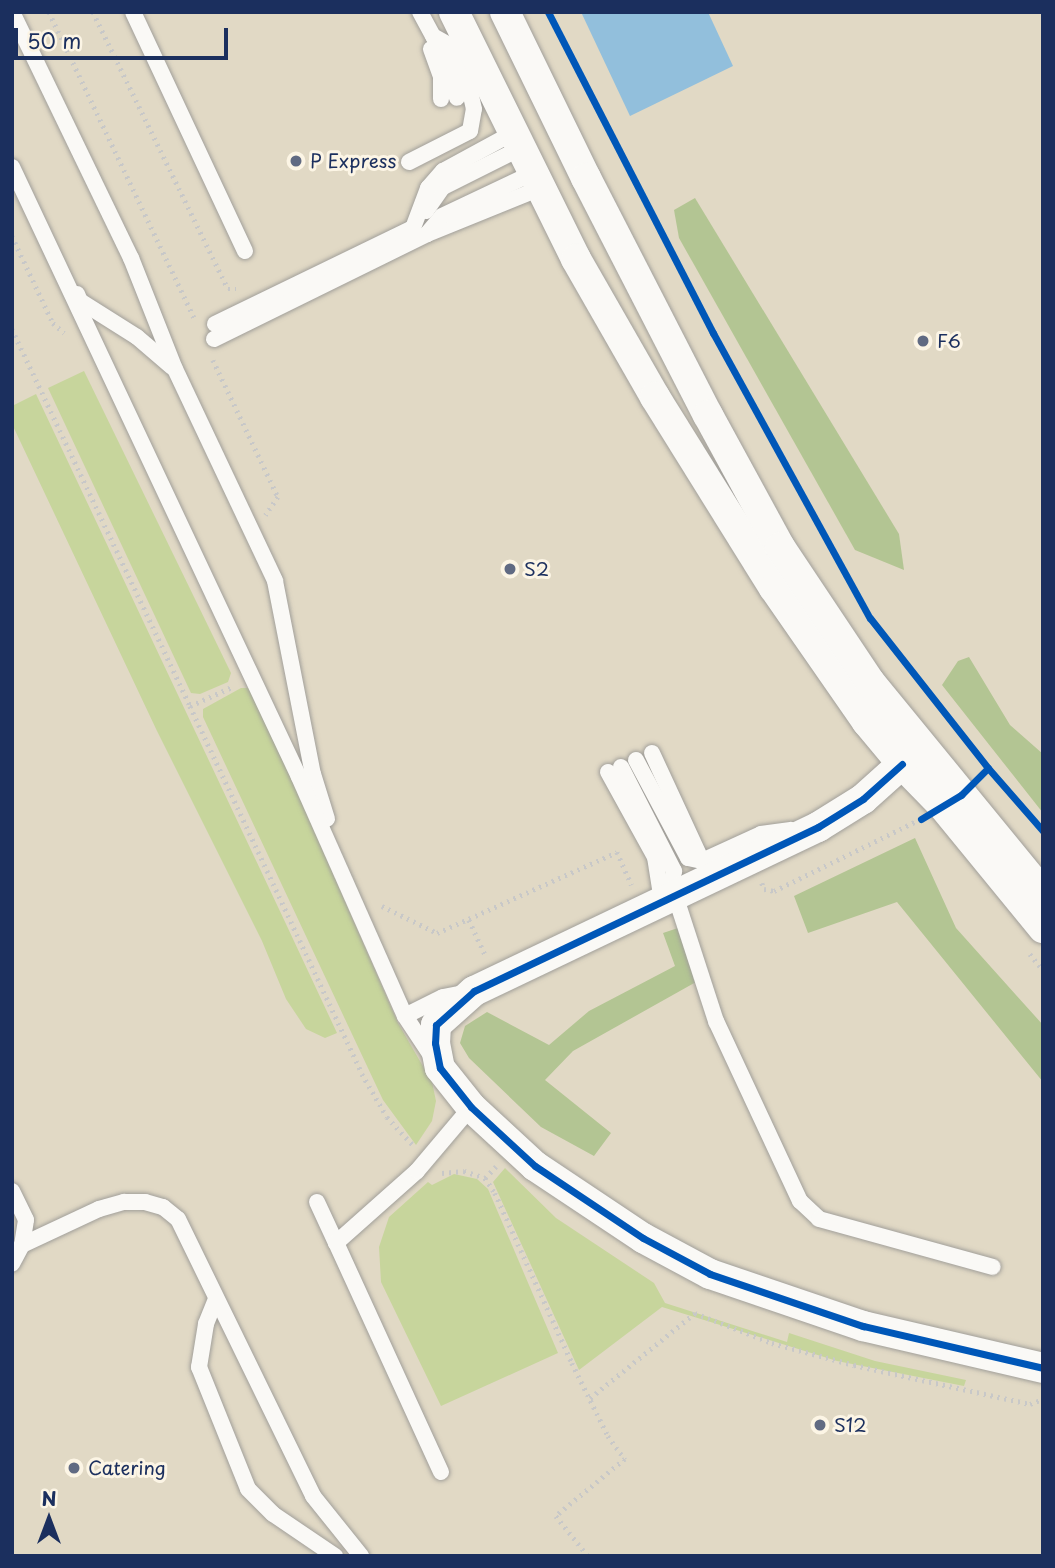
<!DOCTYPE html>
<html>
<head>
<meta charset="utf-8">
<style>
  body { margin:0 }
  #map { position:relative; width:1055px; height:1568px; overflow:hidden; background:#e1d9c5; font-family:"Playpen Sans",sans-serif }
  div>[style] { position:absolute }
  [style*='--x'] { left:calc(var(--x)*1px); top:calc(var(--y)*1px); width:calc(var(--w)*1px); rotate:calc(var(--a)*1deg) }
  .green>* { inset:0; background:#c7d59c }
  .forest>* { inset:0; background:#b3c593 }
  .water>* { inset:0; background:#92bfdc }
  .path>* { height:4.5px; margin-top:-2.25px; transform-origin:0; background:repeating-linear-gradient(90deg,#c8c8c8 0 2px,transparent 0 7px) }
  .roads { filter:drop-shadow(0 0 2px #a19f9a) drop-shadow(0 0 2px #a19f9a) }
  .lane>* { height:16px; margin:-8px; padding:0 8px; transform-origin:8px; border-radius:8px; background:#faf9f6 }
  .street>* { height:30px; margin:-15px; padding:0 15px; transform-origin:15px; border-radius:15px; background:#faf9f6 }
  .cycleway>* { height:7px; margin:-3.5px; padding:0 3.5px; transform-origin:3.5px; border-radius:3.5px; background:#0057b8 }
  .dots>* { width:19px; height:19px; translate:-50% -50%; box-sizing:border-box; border:4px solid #fcf5e5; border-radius:50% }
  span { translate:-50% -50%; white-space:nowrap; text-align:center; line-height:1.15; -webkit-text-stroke:6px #fcf5e5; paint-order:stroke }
  .poi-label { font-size:19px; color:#1b2f5e }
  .left { translate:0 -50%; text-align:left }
  .frame { position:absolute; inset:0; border:14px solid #1b2f5e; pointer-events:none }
  .north { position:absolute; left:14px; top:1484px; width:70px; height:70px; -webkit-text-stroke:5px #fcf5e5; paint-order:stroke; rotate:0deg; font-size:19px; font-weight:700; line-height:28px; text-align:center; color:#1b2f5e }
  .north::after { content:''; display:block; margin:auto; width:24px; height:32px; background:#1b2f5e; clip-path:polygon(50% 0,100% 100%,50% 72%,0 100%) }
  .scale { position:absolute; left:14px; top:28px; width:214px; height:32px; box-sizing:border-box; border:4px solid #1b2f5e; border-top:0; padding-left:9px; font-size:21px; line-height:24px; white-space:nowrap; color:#1b2f5e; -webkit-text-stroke:5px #fcf5e5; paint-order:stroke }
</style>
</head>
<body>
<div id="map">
  <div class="green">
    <i style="clip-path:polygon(84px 371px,231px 673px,228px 682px,200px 694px,191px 693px,48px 388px)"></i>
    <i style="clip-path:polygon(36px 394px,286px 924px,337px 1033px,325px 1038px,306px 1029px,286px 999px,262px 941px,157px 731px,12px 424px,12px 406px)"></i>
    <i style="clip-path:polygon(241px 688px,252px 688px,398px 1023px,432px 1082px,436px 1101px,432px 1121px,416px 1145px,383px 1100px,203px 717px,203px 709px)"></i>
    <i style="clip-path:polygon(505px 1168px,556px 1218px,654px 1283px,665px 1303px,787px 1342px,789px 1333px,875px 1361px,966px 1380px,964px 1386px,837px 1361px,662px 1307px,579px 1370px,493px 1182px)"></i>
    <i style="clip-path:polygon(454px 1174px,477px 1179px,488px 1189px,558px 1353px,441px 1406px,381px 1282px,379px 1247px,389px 1217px,428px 1182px,432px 1185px)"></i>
  </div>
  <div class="forest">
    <i style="clip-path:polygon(695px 198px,899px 534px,904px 570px,855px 550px,679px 238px,674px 210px)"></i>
    <i style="clip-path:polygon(969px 657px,1010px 725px,1043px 754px,1043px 813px,942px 685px,958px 661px)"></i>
    <i style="clip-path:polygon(915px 838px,956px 928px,1043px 1025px,1043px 1082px,897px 902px,808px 933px,794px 896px)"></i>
    <i style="clip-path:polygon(678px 928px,696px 982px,573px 1051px,545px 1080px,611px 1133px,594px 1156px,541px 1127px,469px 1058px,460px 1043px,465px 1026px,487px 1012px,549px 1045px,589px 1011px,675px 966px,663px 933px)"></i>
  </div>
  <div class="water">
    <i style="clip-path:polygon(581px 12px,708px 12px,733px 66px,630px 116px)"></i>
  </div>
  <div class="path">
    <i style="--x:49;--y:12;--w:341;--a:64.6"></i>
    <i style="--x:93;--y:12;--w:308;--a:64"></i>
    <i style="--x:228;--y:289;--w:8;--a:0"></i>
    <i style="--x:12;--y:236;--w:96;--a:64.8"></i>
    <i style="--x:53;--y:323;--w:15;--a:42"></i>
    <i style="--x:12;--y:329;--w:417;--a:64.7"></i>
    <i style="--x:190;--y:706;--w:48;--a:-24.4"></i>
    <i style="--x:213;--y:360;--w:152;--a:64.6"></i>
    <i style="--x:278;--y:497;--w:22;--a:124"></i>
    <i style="--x:190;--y:706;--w:406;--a:64.9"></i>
    <i style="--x:362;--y:1074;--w:50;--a:59.8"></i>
    <i style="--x:387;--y:1117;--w:40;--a:47"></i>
    <i style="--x:762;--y:883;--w:6;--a:72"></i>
    <i style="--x:764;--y:889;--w:10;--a:11"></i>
    <i style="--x:774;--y:891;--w:161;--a:-26.2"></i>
    <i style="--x:382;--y:906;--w:61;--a:26.1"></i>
    <i style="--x:437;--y:933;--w:197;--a:-24.2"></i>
    <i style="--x:617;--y:852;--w:36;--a:66"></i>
    <i style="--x:469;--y:920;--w:38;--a:65"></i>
    <i style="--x:1030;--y:954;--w:21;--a:51"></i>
    <i style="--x:442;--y:1173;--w:22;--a:-5"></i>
    <i style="--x:464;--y:1171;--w:22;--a:18"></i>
    <i style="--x:485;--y:1178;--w:18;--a:56"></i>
    <i style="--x:495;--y:1193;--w:187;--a:65.6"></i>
    <i style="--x:572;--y:1363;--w:81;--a:63.7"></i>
    <i style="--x:608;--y:1436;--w:29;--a:54"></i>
    <i style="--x:625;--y:1459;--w:89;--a:140.4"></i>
    <i style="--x:556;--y:1516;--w:51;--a:51.3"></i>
    <i style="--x:485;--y:1178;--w:16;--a:-47"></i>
    <i style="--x:590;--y:1398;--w:135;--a:-39"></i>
    <i style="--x:695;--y:1313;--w:83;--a:21.3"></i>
    <i style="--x:772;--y:1343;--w:85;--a:15"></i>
    <i style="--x:854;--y:1365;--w:180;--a:12.5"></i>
    <i style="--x:1030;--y:1404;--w:14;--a:-21"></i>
  </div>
  <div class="roads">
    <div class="lane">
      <i style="--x:12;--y:12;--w:273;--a:64.2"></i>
      <i style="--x:131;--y:258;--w:119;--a:68.4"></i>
      <i style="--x:175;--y:369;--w:234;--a:64.7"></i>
      <i style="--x:275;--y:581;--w:197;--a:78.9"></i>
      <i style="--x:313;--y:774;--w:47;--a:72.7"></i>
      <i style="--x:133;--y:12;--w:264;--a:64.9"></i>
      <i style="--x:420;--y:12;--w:69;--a:61.6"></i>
      <i style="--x:453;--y:73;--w:25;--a:81"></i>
      <i style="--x:431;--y:49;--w:30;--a:70"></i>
      <i style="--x:441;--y:77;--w:22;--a:90"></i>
      <i style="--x:409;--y:162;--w:68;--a:-26.9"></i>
      <i style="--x:470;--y:131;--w:22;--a:-80"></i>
      <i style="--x:474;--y:109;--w:39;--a:-103"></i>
      <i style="--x:465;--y:71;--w:31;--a:-122"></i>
      <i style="--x:449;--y:45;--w:18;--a:-151"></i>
      <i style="--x:12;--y:167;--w:674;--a:64.8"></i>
      <i style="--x:299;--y:777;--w:261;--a:66.1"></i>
      <i style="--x:405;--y:1016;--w:49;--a:56.6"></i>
      <i style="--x:426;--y:211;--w:29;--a:-55"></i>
      <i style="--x:443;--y:187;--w:87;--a:-26.6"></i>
      <i style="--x:427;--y:234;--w:123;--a:-22"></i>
      <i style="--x:77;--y:294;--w:8;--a:67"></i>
      <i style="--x:80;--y:301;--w:67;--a:32.3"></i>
      <i style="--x:137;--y:337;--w:46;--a:40.6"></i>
      <i style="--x:215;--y:324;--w:220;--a:-25.9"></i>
      <i style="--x:413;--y:228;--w:43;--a:-69.4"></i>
      <i style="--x:428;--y:188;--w:23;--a:-49"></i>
      <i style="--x:443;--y:171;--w:80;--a:-28.5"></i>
      <i style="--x:214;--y:339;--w:237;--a:-26.2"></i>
      <i style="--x:427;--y:234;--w:23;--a:-50"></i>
      <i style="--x:442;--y:216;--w:101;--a:-25.3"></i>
      <i style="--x:652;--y:753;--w:119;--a:65.2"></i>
      <i style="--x:702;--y:861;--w:65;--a:-24.6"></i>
      <i style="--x:761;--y:834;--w:30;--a:-8"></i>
      <i style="--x:636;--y:760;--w:111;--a:62"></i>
      <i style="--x:688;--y:858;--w:14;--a:12"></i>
      <i style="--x:621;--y:767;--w:117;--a:63"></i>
      <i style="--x:674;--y:871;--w:28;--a:103"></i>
      <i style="--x:608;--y:772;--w:97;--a:61.1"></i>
      <i style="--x:655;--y:857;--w:45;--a:81"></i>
      <i style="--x:675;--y:895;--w:133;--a:72"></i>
      <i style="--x:716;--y:1021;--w:199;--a:65"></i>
      <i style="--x:800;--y:1201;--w:26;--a:43"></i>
      <i style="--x:819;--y:1219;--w:180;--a:15.4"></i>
      <i style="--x:405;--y:1016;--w:42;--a:-26.6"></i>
      <i style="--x:443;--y:997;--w:21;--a:-11"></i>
      <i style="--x:12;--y:1191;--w:32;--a:64"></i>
      <i style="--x:26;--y:1220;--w:25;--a:99"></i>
      <i style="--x:22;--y:1245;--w:21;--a:118"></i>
      <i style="--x:317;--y:1202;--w:45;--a:65.1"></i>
      <i style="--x:22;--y:1245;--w:85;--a:-25.1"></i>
      <i style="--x:99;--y:1209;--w:26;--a:-16"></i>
      <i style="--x:124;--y:1202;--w:21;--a:0"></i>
      <i style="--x:145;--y:1202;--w:19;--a:16"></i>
      <i style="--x:163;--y:1207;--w:19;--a:39"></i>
      <i style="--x:178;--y:1219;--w:308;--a:64"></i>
      <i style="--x:313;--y:1496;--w:77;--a:51.3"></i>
      <i style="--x:216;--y:1299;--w:27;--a:112"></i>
      <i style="--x:206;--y:1324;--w:44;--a:99.2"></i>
      <i style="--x:199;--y:1367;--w:131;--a:68.1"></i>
      <i style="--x:248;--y:1489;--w:35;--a:45"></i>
      <i style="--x:273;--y:1514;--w:75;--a:34.1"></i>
      <i style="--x:441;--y:1472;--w:252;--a:-114.6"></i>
      <i style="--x:336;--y:1243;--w:108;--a:-41.6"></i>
      <i style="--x:417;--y:1171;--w:84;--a:-49.8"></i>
    </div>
    <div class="street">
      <i style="--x:454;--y:12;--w:275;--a:63.7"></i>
      <i style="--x:576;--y:259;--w:159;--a:60.2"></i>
      <i style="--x:655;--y:397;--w:225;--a:58.1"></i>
      <i style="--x:774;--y:588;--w:163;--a:55.2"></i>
      <i style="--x:867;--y:722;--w:55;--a:50.2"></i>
      <i style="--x:902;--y:764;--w:59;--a:45.7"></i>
      <i style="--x:943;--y:806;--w:158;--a:50.7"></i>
      <i style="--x:505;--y:12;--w:185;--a:64"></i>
      <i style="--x:586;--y:178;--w:267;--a:62.8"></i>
      <i style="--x:708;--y:415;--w:150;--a:61.4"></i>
      <i style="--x:780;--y:547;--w:162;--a:56.3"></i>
      <i style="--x:870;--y:682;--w:273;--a:50.7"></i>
      <i style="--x:902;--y:764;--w:52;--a:138.1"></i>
      <i style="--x:863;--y:799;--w:53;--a:148.1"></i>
      <i style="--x:818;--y:827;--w:381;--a:154.5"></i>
      <i style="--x:474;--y:991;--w:51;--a:138.2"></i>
      <i style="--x:436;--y:1025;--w:18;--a:93"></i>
      <i style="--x:435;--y:1043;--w:25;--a:79"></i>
      <i style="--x:440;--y:1068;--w:50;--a:51.5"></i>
      <i style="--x:471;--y:1107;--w:87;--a:42.7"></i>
      <i style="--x:535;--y:1166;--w:130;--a:33.7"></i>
      <i style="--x:643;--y:1238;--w:76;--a:28.2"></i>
      <i style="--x:710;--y:1274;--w:162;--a:18.8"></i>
      <i style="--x:863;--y:1326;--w:185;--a:13.1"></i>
    </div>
  </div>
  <div class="cycleway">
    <i style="--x:548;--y:12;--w:361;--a:62.8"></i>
    <i style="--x:713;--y:333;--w:325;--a:61.2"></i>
    <i style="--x:870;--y:618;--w:191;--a:51.8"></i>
    <i style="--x:902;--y:764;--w:52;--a:138.1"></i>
    <i style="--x:863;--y:799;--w:53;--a:148.1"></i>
    <i style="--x:818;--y:827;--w:381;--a:154.5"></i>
    <i style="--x:474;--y:991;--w:51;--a:138.2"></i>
    <i style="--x:436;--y:1025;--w:18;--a:93"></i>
    <i style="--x:435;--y:1043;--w:25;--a:79"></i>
    <i style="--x:440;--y:1068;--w:50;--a:51.5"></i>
    <i style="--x:471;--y:1107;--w:87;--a:42.7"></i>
    <i style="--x:535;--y:1166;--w:130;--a:33.7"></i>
    <i style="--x:643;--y:1238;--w:76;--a:28.2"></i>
    <i style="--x:710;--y:1274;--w:162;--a:18.8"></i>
    <i style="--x:863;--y:1326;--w:185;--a:13.1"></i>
    <i style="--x:921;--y:819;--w:47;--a:-31"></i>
    <i style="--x:961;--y:795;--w:38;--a:-45"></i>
    <i style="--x:988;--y:768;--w:84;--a:48.9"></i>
  </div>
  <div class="dots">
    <i style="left:296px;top:161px;background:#606a82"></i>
    <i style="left:923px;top:341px;background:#606a82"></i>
    <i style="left:510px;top:569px;background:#606a82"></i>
    <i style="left:820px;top:1425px;background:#606a82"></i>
    <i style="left:74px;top:1468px;background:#606a82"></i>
  </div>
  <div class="poi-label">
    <span class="left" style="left:310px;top:161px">P Express</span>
    <span class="left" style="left:937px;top:341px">F6</span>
    <span class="left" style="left:524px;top:569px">S2</span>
    <span class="left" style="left:834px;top:1425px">S12</span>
    <span class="left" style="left:88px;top:1468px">Catering</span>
  </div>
  <div class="frame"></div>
  <div class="north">N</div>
  <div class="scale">50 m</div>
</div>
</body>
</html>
